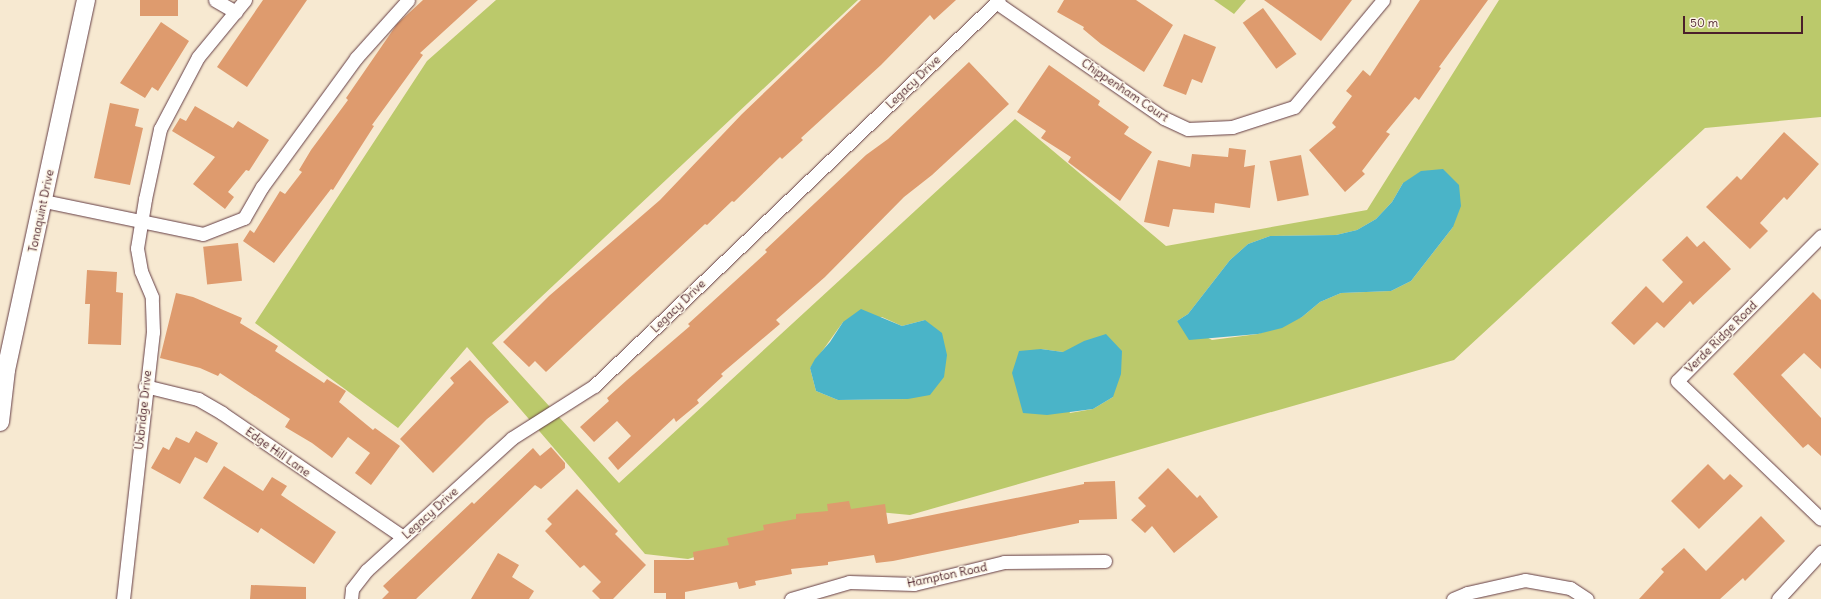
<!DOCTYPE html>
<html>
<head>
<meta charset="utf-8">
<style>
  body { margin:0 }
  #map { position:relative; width:1821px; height:599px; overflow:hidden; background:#f7e9d1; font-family:Delius,sans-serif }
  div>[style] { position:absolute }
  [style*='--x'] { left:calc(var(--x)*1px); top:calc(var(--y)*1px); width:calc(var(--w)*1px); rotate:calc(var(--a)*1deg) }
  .green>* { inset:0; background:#bbc96b }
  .water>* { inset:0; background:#4ab4c8 }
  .building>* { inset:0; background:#de9b6e; transform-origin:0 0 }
  .roads { filter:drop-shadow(0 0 1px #643d44) drop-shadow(0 0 1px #643d44) }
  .street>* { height:13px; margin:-6.5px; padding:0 6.5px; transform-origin:6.5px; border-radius:6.5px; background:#fff }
  .secondary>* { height:18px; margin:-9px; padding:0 9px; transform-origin:9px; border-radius:9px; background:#fff }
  span { translate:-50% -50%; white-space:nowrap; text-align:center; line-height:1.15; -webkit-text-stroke:3px #fcf5e5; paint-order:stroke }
  .street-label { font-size:12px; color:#4a1f2b }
  .scale { position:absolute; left:1683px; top:16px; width:120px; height:18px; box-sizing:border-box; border:2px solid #4a1f2b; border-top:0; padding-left:5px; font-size:12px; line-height:14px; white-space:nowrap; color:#4a1f2b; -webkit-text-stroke:3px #fcf5e5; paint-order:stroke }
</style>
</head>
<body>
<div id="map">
  <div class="green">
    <i style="clip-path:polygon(evenodd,496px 0,858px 0,492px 343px,619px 483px,1015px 119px,1166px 246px,1367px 210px,1499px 0,1821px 0,1821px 117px,1705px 128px,1454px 360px,910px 515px,847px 509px,688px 559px,645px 554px,467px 347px,398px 428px,255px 323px,427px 61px,496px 0,1403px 183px,1453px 227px,1411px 281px,1391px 291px,1341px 293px,1320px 302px,1302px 317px,1258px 334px,1212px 340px,1177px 321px,1188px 314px,1230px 260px,1248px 244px,1270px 236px,1336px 235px,1357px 230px,1376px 219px,1392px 202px,1403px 183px,496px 0,882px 317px,902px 326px,925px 320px,908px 399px,838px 400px,816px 391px,810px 368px,843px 322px,882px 317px,496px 0,1041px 349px,1063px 352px,1113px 397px,1093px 409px,1070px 413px,1041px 349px)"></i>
    <i style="clip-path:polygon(1214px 0,1246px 0,1234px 14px)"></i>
  </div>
  <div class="water">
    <i style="clip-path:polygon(1443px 169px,1459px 185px,1461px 206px,1453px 227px,1411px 281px,1391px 291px,1341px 293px,1320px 302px,1302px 317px,1282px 328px,1258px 334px,1189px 340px,1177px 321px,1188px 314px,1230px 260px,1248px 244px,1270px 236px,1336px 235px,1357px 230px,1376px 219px,1392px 202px,1403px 183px,1421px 171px)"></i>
    <i style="clip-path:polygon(861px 309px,902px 326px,925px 320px,942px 333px,947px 355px,944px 377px,930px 395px,908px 399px,838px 400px,816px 391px,810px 368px,815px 359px,830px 342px,843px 322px)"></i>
    <i style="clip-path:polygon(1106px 334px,1122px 351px,1121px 374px,1113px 397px,1093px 409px,1047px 415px,1023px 413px,1012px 373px,1019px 351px,1041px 349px,1063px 352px,1084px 341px)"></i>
  </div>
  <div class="building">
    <i style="left:140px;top:0;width:38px;height:16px"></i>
    <i style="clip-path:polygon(263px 0,307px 0,247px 87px,217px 67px)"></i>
    <i style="clip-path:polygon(423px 0,478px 0,420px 53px,423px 55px,372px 125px,374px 126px,333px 190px,331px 189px,274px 263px,243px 241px,250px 230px,254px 233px,280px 191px,285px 194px,302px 172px,299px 170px,311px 150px,348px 100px,346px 98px,397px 24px)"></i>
    <i style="clip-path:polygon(861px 0,956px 0,934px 20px,930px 15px,881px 65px,801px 138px,803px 140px,782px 159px,780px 157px,734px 202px,732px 201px,707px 225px,705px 224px,546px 372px,535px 361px,529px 367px,503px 342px,549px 296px,660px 200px,742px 114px)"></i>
    <i style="clip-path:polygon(1064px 0,1136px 0,1173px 25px,1144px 72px,1101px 44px,1083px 29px,1084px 27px,1057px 12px)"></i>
    <i style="clip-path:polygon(1264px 0,1352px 0,1321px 41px)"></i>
    <i style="clip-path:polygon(1420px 0,1488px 0,1439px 67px,1441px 68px,1419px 100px,1415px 97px,1386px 132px,1390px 134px,1362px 171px,1365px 174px,1345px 192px,1309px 150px,1336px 127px,1332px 123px,1352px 96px,1346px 91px,1363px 70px,1370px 76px)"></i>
    <i style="left:1263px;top:8px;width:57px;height:25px;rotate:54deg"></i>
    <i style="clip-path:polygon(161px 22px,189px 41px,158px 91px,152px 87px,145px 98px,120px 83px)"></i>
    <i style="clip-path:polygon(1184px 34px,1216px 47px,1202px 83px,1192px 79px,1186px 95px,1163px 86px)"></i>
    <i style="clip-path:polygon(969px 62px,1009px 104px,932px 175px,904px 197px,825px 277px,776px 320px,780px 324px,721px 374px,723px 376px,697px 400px,699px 403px,676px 422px,674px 418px,618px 470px,608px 458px,631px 436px,617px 421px,594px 442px,580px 427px,609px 401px,607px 398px,627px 380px,690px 326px,688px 324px,767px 252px,765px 250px,866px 155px,888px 139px)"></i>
    <i style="clip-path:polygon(1049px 65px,1100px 101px,1098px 105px,1129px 127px,1124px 134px,1152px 152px,1120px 201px,1068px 162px,1071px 157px,1041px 138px,1046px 131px,1017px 112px)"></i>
    <i style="clip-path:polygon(110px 103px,139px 109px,135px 126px,143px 128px,130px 185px,94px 178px)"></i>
    <i style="clip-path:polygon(195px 106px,233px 128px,238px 121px,269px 140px,249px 171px,246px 170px,228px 192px,234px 197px,225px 209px,193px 184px,215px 157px,172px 131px,180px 118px,186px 121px)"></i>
    <i style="clip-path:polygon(1784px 132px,1819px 164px,1787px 200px,1784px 197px,1760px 223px,1768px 231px,1750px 249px,1706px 207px,1737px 176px,1741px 180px)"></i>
    <i style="clip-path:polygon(1229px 148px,1246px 150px,1244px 167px,1255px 165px,1250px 208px,1215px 203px,1214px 213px,1173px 209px,1169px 227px,1144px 222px,1158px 160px,1190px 167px,1192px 154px,1228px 157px)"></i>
    <i style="left:1301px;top:155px;width:41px;height:32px;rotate:79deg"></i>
    <i style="clip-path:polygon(1687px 236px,1697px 247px,1704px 241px,1731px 269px,1693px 305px,1690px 301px,1664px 328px,1657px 322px,1634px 345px,1611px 323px,1646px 286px,1663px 303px,1683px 282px,1662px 260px)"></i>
    <i style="left:238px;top:243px;width:38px;height:35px;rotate:84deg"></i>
    <i style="clip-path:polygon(87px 270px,117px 272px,116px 292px,123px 293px,121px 345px,88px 344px,90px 304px,85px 304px)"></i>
    <i style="clip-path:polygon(1813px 292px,1821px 300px,1821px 369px,1804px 353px,1781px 375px,1821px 418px,1821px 456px,1808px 444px,1803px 448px,1733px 374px)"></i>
    <i style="clip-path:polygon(176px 293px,193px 297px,242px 318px,240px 323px,278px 346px,275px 351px,324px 383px,327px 379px,346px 391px,339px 402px,373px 430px,375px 428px,400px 446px,371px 485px,355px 473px,370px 453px,348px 437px,332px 458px,312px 443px,285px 427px,290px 419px,220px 373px,218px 376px,200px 368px,160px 358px)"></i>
    <i style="clip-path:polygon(470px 360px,509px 402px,487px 419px,433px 473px,400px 439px,454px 383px,450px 378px)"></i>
    <i style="clip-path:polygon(196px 431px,218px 443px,207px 463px,195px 457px,180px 484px,151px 468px,163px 447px,169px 450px,176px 437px,189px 443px)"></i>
    <i style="clip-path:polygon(551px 447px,565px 463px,565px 468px,541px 489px,535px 485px,416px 599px,382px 599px,389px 592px,383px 586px,472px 502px,474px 504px,533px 448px,540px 456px)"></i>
    <i style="clip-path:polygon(1708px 464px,1724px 480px,1730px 474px,1743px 486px,1699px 529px,1671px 501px)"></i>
    <i style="clip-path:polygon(224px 466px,263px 491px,272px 477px,287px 486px,281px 495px,336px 532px,314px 564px,261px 528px,258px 533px,203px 498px)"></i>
    <i style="clip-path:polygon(1168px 468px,1197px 498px,1200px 495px,1218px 517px,1174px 553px,1152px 526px,1145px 533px,1131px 520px,1146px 506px,1138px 498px)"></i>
    <i style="clip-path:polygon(1115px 481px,1117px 519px,1079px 520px,1079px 523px,893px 561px,876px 563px,874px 555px,828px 562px,828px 565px,791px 569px,792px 574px,755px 581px,756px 585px,739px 589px,737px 582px,685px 592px,685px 599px,666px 599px,666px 593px,654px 593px,654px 560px,694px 560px,693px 552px,729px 545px,727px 538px,764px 530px,763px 525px,796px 519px,796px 514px,828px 511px,827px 504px,849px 501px,851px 509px,885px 504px,888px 524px,1084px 484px,1084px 482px)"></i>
    <i style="clip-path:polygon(577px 489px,618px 531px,615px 534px,646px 565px,613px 599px,600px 599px,592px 591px,601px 582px,584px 565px,580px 568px,545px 531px,552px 524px,547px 519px)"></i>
    <i style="clip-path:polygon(1761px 516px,1785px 541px,1745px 581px,1743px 578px,1720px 599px,1639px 599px,1664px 572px,1661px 569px,1684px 548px,1706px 571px)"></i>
    <i style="clip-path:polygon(498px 553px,519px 565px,512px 577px,534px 591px,529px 599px,471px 599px)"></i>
    <i style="clip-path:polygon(251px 585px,306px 587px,306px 599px,250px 599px)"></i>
  </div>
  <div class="roads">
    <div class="street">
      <i style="--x:215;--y:0;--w:24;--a:30"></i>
      <i style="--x:997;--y:3;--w:203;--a:34.6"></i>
      <i style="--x:1164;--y:118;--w:26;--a:25"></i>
      <i style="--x:1188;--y:129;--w:44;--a:-2.6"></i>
      <i style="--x:1232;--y:127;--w:65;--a:-17.9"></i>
      <i style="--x:1294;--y:107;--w:139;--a:-50.2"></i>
      <i style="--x:44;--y:201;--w:162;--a:11.7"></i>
      <i style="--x:203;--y:234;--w:44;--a:-21.3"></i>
      <i style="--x:244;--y:218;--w:36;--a:-60"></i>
      <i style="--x:262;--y:187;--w:160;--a:-53.9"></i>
      <i style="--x:356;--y:58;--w:78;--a:-48.1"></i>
      <i style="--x:1821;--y:236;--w:204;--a:134.8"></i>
      <i style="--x:1677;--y:381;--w:199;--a:43.8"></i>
      <i style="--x:145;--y:386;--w:55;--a:13.8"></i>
      <i style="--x:198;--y:399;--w:28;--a:30"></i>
      <i style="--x:222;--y:413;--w:219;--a:34.4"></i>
      <i style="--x:123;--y:599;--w:269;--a:-83.6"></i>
      <i style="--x:153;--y:332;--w:35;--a:-92"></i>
      <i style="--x:152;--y:297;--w:28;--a:-113"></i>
      <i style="--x:141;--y:271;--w:23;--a:-100"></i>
      <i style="--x:137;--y:248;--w:50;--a:-80.7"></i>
      <i style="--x:145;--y:199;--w:72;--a:-77.9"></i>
      <i style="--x:160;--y:129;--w:81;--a:-62.2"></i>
      <i style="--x:198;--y:57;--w:74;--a:-50.5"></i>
      <i style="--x:351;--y:599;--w:10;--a:-84"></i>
      <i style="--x:352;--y:589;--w:24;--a:-52"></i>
      <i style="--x:367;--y:570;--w:196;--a:-42.3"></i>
      <i style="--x:512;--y:438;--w:97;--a:-32.4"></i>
      <i style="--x:594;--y:386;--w:559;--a:-43.62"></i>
      <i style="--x:791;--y:599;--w:60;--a:-16.3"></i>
      <i style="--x:849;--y:582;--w:65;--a:1.8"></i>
      <i style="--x:914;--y:584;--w:93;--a:-13.7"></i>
      <i style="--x:1004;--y:562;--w:101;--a:-0.6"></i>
      <i style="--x:1453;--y:599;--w:15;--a:-23"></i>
      <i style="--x:1467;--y:593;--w:59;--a:-12.6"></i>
      <i style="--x:1525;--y:580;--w:46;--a:10.1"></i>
      <i style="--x:1570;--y:588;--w:20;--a:33"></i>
      <i style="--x:1778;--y:599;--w:64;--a:-47.5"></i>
    </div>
    <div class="secondary">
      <i style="--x:0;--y:422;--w:52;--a:-83.4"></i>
      <i style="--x:6;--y:370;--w:379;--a:-77.8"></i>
    </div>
  </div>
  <div class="street-label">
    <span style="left:913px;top:82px;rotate:-44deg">Legacy Drive</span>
    <span style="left:1125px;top:90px;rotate:34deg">Chippenham Court</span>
    <span style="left:41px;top:211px;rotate:-78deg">Tonaquint Drive</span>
    <span style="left:678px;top:306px;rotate:-44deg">Legacy Drive</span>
    <span style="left:1721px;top:337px;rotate:-45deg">Verde Ridge Road</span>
    <span style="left:143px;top:410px;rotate:-84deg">Uxbridge Drive</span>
    <span style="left:278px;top:452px;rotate:35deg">Edge Hill Lane</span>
    <span style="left:430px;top:513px;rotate:-42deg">Legacy Drive</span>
    <span style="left:947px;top:575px;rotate:-12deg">Hampton Road</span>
  </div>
  <div class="scale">50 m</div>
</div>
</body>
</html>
